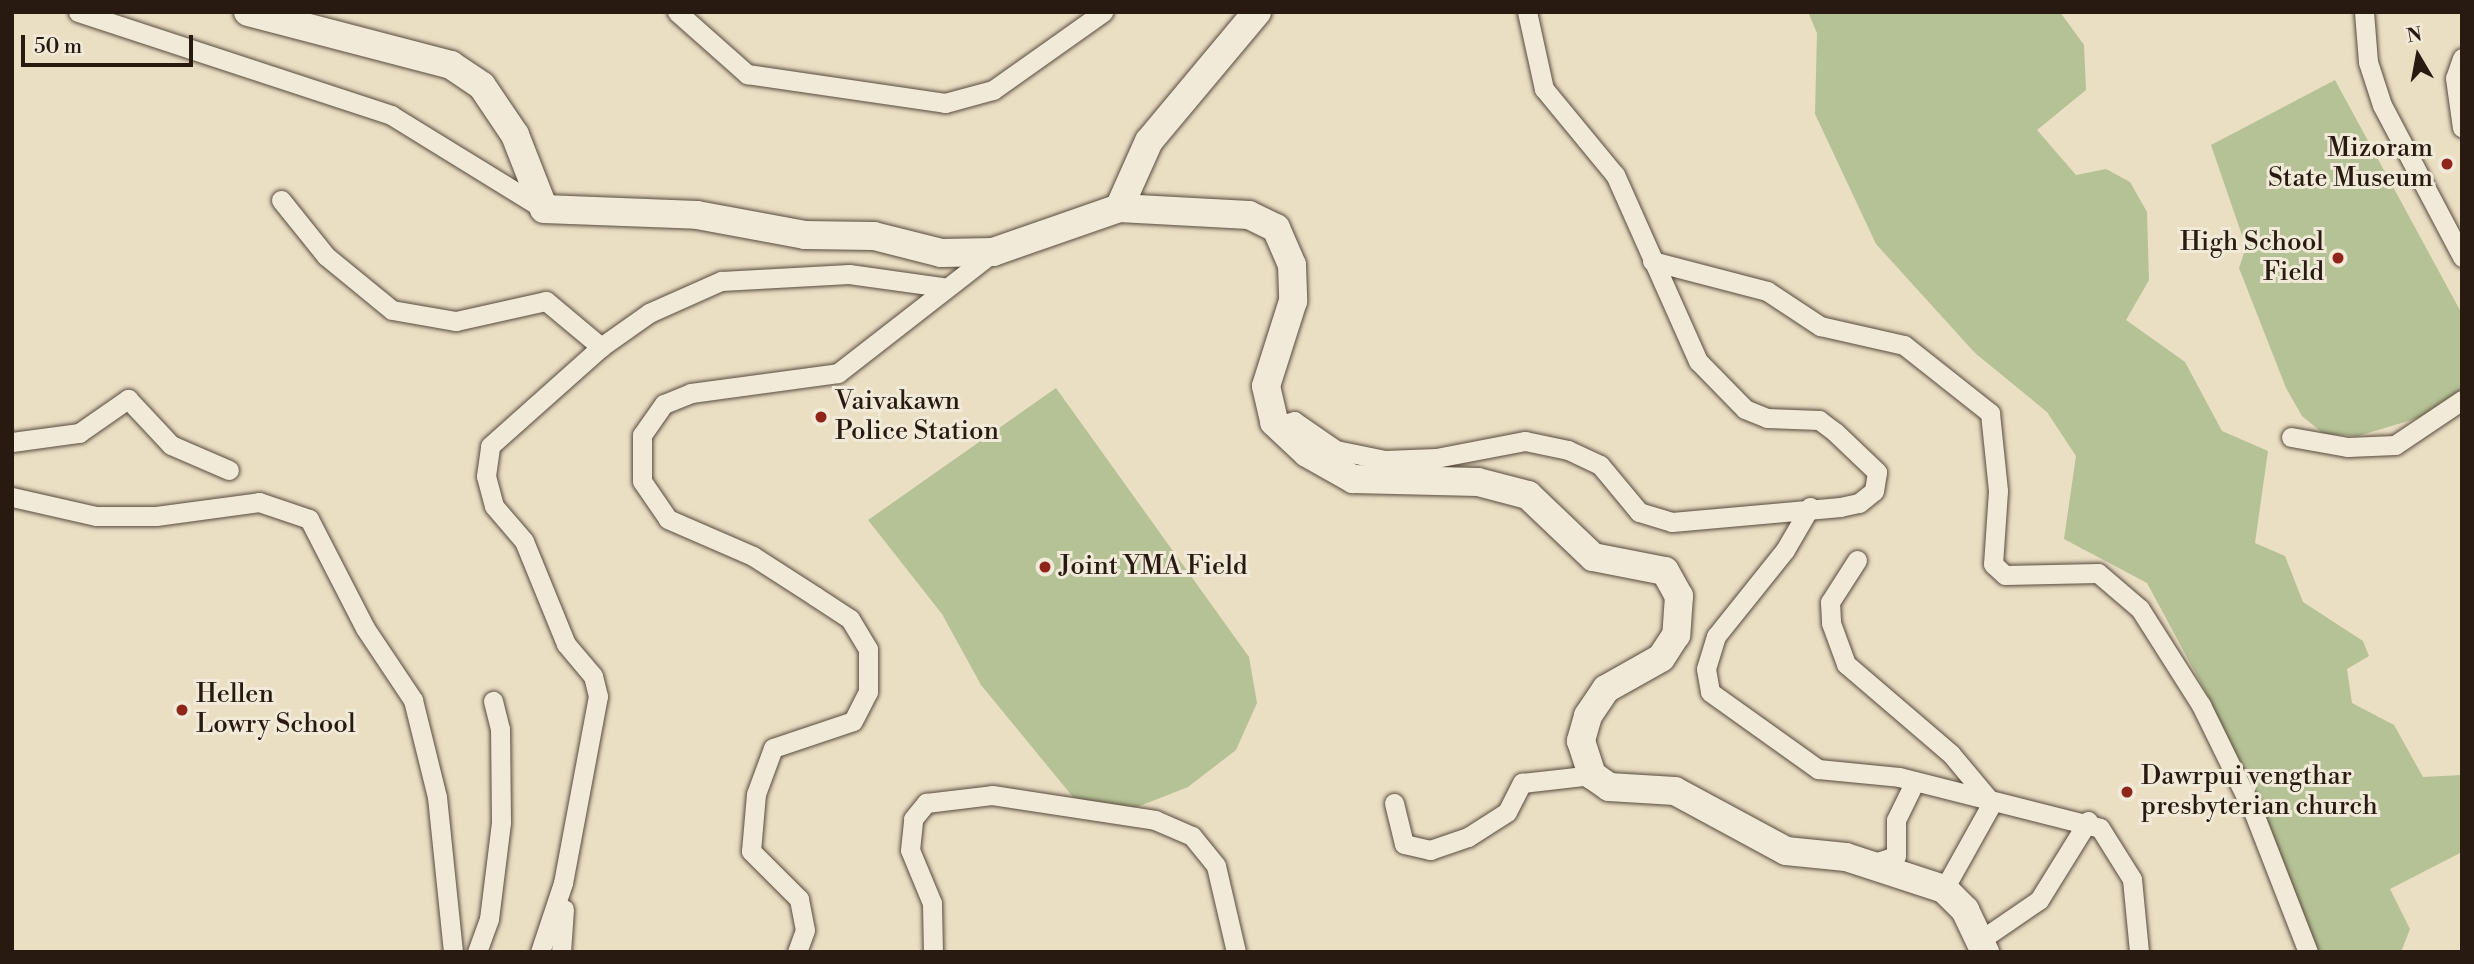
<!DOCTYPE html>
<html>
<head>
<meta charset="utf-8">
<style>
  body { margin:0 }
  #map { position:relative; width:2474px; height:964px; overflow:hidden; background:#eadec3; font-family:"Libre Bodoni",serif }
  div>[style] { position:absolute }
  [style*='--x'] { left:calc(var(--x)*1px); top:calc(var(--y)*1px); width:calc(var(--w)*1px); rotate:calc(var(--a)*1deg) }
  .green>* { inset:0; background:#b5c295 }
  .roads { filter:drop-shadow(0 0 2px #584a3e) drop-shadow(0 0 2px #584a3e) }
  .street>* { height:19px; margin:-9.5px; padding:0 9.5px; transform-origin:9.5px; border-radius:9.5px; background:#f1ead8 }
  .secondary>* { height:28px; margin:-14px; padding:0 14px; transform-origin:14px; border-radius:14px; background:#f1ead8 }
  .dots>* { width:19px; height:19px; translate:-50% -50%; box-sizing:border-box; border:4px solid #f1ead8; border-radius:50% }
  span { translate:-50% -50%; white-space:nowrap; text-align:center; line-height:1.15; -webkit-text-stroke:6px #f1ead8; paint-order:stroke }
  .poi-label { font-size:26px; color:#281911 }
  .right { translate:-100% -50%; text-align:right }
  .left { translate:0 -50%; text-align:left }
  .frame { position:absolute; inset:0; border:14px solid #281911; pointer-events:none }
  .north { position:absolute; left:2383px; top:21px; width:70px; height:70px; -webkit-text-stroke:5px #f1ead8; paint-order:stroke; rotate:350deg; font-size:19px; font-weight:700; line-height:28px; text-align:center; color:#281911 }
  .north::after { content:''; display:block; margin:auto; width:24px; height:32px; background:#281911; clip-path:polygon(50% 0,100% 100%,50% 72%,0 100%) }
  .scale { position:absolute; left:21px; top:35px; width:172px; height:32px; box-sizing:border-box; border:4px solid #281911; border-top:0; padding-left:9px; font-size:21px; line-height:24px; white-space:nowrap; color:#281911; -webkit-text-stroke:5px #f1ead8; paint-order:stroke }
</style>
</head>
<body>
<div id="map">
  <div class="green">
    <i style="clip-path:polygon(1808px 12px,2060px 12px,2084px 45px,2086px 90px,2037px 130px,2076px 175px,2106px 169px,2130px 182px,2147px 212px,2149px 280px,2126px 320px,2185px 362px,2222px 431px,2268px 451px,2255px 543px,2285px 556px,2303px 602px,2363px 641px,2369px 656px,2347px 669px,2352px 703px,2394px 725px,2423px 777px,2462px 775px,2462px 852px,2390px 889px,2410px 929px,2401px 952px,2319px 952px,2209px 698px,2147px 583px,2064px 539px,2076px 456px,2047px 412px,1975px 353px,1876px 244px,1815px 114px,1817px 33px)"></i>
    <i style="clip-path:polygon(2335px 80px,2462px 314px,2460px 392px,2435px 413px,2358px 436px,2324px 434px,2302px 416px,2286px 388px,2239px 268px,2246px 247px,2211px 145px)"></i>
    <i style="clip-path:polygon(1056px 388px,1249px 657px,1257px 703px,1236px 750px,1188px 787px,1127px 811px,1073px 797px,981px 685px,942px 614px,868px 520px)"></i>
  </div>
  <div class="roads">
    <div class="street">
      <i style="--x:78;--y:12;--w:330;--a:18.2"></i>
      <i style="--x:391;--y:115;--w:180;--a:31.6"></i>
      <i style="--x:677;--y:12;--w:94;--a:41.5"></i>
      <i style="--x:747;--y:74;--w:200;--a:8.3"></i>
      <i style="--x:945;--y:103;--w:50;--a:-15.2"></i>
      <i style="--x:993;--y:90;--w:135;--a:-35.3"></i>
      <i style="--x:2364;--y:12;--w:50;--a:85.4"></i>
      <i style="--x:2368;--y:62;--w:45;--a:72"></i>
      <i style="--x:2382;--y:105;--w:172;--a:62.2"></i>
      <i style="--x:2462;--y:58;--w:21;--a:109"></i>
      <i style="--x:2455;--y:78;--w:50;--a:82"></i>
      <i style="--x:281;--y:200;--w:72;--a:51.2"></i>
      <i style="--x:326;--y:256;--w:85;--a:39.3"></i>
      <i style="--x:392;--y:310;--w:65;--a:9.8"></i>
      <i style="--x:456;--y:321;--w:92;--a:-12.5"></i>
      <i style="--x:546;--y:301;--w:72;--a:39.9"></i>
      <i style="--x:1652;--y:261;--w:119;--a:14.6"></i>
      <i style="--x:1767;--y:291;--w:64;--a:33.4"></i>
      <i style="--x:1820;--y:326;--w:86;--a:12.7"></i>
      <i style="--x:1904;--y:345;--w:110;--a:38.3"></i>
      <i style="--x:1990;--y:413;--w:78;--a:84.1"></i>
      <i style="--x:1998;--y:491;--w:73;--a:93.9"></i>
      <i style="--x:1993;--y:564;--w:16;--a:43"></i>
      <i style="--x:2005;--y:575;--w:93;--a:-1.2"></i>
      <i style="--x:2098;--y:573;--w:55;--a:40.6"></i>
      <i style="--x:2140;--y:609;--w:114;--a:57.6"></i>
      <i style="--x:2201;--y:705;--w:118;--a:63.9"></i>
      <i style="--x:2253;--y:811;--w:151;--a:68.7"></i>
      <i style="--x:1277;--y:426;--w:18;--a:-16"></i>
      <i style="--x:1294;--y:421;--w:51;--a:34.6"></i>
      <i style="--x:1336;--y:450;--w:50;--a:11.5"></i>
      <i style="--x:1385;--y:460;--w:51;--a:-2.2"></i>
      <i style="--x:1436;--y:458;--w:91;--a:-10.8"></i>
      <i style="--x:1525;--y:441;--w:44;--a:11.8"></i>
      <i style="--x:1568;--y:450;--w:35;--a:25"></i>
      <i style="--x:1600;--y:465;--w:61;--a:50.3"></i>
      <i style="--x:1639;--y:512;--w:34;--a:17"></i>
      <i style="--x:1672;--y:522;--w:169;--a:-5.1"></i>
      <i style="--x:1840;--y:507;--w:19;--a:-12"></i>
      <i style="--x:1859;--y:503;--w:19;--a:-39"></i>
      <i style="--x:1874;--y:491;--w:19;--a:-81"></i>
      <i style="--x:1877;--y:472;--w:58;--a:-136.4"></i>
      <i style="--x:1835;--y:432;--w:20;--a:-143"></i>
      <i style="--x:1819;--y:420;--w:52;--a:-177.8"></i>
      <i style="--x:1767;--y:418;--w:24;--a:-158"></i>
      <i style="--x:1745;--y:409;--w:67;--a:-134.4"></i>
      <i style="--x:1698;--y:361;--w:204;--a:-114"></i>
      <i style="--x:1615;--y:175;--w:112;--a:-129.5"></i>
      <i style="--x:1544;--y:89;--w:79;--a:-102.4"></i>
      <i style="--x:2291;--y:437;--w:58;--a:10"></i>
      <i style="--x:2348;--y:447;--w:47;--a:-2.4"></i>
      <i style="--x:2395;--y:445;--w:81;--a:-33.9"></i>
      <i style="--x:12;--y:442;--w:68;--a:-7.7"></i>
      <i style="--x:79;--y:433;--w:60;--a:-34.8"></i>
      <i style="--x:128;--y:399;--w:63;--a:46.9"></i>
      <i style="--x:171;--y:445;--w:63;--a:23.3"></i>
      <i style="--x:12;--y:497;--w:86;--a:12.7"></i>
      <i style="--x:96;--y:516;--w:60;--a:0"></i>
      <i style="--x:156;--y:516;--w:104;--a:-7.7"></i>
      <i style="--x:259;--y:502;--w:53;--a:18.8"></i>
      <i style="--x:309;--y:519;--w:123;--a:62.8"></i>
      <i style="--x:365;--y:628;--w:87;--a:56.3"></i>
      <i style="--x:413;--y:700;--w:100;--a:76.1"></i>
      <i style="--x:437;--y:797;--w:156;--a:84.1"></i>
      <i style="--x:1810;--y:507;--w:50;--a:120.2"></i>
      <i style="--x:1785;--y:550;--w:110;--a:128.7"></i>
      <i style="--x:1716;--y:636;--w:34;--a:107"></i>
      <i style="--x:1706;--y:669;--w:23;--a:80"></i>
      <i style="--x:1710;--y:692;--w:133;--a:35.5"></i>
      <i style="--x:1818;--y:769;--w:81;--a:5.6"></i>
      <i style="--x:1899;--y:777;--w:207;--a:14.2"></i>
      <i style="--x:2100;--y:828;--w:60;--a:57.9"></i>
      <i style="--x:2132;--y:879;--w:73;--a:84.5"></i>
      <i style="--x:1857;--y:560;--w:50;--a:122.7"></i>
      <i style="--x:1830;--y:602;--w:21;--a:87"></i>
      <i style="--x:1831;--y:623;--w:44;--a:69.9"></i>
      <i style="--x:1846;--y:664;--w:138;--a:40.6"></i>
      <i style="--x:1951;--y:754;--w:64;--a:50.1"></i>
      <i style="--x:1992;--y:803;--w:98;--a:119.2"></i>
      <i style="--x:1394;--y:803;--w:42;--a:76.3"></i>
      <i style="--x:1404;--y:844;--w:27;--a:13"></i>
      <i style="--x:1430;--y:850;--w:40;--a:-18.9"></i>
      <i style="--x:1468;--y:837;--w:46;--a:-32.7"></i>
      <i style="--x:1507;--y:812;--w:33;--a:-63"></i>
      <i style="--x:1522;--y:783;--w:70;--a:-6.5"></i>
      <i style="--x:1871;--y:864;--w:26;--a:-18"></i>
      <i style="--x:1896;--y:856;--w:36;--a:-90"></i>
      <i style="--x:1896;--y:820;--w:43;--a:-64"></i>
      <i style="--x:1982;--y:939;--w:69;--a:-34.4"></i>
      <i style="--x:2039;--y:900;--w:93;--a:-58.2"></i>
      <i style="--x:477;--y:952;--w:35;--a:-70"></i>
      <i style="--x:489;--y:919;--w:98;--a:-82.9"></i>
      <i style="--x:501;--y:822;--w:93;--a:-90.6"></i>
      <i style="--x:500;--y:729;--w:29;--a:-104"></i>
      <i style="--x:540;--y:952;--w:73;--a:-71.6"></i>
      <i style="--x:563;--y:883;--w:190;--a:-79.4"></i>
      <i style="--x:598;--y:696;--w:21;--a:-104"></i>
      <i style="--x:593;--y:676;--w:42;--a:-130.2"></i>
      <i style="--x:566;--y:644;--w:111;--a:-112.2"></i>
      <i style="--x:524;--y:541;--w:46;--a:-130.6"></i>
      <i style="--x:494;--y:506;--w:31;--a:-105"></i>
      <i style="--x:486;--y:476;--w:30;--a:-82"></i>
      <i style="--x:490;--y:446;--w:149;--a:-41.7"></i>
      <i style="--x:601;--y:347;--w:59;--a:-35.3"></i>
      <i style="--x:649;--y:313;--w:79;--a:-24"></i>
      <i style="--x:721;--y:281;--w:128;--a:-3.1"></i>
      <i style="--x:849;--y:274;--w:95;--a:7.9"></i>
      <i style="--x:561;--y:952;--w:43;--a:-86"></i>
      <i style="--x:797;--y:952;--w:23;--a:-70"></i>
      <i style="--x:805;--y:930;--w:32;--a:-101"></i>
      <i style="--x:799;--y:899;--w:68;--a:-135"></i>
      <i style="--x:751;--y:851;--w:57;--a:-85"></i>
      <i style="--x:756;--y:794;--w:49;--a:-69.7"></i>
      <i style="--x:773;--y:748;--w:84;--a:-18.6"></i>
      <i style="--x:853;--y:721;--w:33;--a:-63"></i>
      <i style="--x:868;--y:692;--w:43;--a:-90"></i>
      <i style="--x:868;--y:649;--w:35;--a:-121"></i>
      <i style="--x:850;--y:619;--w:42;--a:-146.7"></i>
      <i style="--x:815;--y:596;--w:74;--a:-147.2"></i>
      <i style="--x:753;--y:556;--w:93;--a:-156.5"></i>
      <i style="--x:668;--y:519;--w:46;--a:-124.4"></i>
      <i style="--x:642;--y:481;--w:46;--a:-90"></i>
      <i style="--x:642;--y:435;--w:38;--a:-55"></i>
      <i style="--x:664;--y:404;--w:29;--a:-22"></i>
      <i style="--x:691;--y:393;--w:148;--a:-7.7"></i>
      <i style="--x:838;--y:373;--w:195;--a:-37.9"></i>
      <i style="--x:933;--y:952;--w:49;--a:-91.2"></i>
      <i style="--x:932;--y:903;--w:57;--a:-112.5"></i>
      <i style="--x:910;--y:850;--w:31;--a:-84"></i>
      <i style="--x:913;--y:819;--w:21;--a:-51"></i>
      <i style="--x:926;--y:803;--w:66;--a:-6.9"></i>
      <i style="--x:992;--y:795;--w:165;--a:8.7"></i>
      <i style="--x:1155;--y:820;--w:40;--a:23.4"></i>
      <i style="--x:1192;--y:836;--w:38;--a:51"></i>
      <i style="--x:1216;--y:866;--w:88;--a:76.9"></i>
    </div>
    <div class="secondary">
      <i style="--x:248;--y:12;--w:210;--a:14.6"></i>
      <i style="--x:451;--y:65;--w:37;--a:34"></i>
      <i style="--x:482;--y:86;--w:59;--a:56"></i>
      <i style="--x:515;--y:135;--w:79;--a:68.6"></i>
      <i style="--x:544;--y:209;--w:153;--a:2.2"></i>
      <i style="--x:697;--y:215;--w:110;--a:10.5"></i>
      <i style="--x:805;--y:235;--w:69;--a:0.8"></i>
      <i style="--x:874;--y:236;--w:69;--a:14.2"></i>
      <i style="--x:941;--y:253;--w:52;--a:-1.1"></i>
      <i style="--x:993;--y:252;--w:133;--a:-19.2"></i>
      <i style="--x:1257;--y:12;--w:168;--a:129.9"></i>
      <i style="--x:1149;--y:141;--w:73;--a:114.1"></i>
      <i style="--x:1119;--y:208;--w:130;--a:3.1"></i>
      <i style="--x:1249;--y:215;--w:30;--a:26"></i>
      <i style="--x:1276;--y:228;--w:40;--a:66.6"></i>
      <i style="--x:1292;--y:265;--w:36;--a:88"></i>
      <i style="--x:1293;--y:301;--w:89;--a:107.6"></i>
      <i style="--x:1266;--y:386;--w:37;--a:77"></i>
      <i style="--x:1274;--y:422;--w:45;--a:43.2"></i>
      <i style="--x:1307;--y:453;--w:53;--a:29.5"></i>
      <i style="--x:1353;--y:479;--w:125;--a:1.4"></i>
      <i style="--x:1478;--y:482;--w:52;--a:14.6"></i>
      <i style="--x:1528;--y:495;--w:90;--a:43.6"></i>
      <i style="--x:1593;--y:557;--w:73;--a:11"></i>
      <i style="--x:1665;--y:571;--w:29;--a:61"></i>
      <i style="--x:1679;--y:596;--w:39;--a:94"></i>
      <i style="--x:1676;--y:635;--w:27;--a:123"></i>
      <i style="--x:1661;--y:658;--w:63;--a:150.6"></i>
      <i style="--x:1606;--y:689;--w:32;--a:124"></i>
      <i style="--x:1588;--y:716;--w:26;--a:106"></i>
      <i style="--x:1581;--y:741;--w:36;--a:72"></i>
      <i style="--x:1592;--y:775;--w:21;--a:35"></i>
      <i style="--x:1609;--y:787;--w:66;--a:3.5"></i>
      <i style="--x:1675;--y:791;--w:126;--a:28.4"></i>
      <i style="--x:1786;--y:851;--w:60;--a:5.7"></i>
      <i style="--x:1846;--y:857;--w:103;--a:18.1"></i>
      <i style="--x:1944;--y:889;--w:30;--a:45"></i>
      <i style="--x:1965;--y:910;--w:47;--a:64.5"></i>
    </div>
  </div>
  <div class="dots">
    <i style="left:2447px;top:164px;background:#8f2418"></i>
    <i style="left:2338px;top:258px;background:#8f2418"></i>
    <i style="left:821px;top:417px;background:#8f2418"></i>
    <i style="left:1045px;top:567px;background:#8f2418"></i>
    <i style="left:182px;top:710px;background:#8f2418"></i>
    <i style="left:2127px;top:792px;background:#8f2418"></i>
  </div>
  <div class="poi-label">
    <span class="right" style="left:2433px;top:164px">Mizoram<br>State Museum</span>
    <span class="right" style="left:2324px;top:258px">High School<br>Field</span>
    <span class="left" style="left:835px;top:417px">Vaivakawn<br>Police Station</span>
    <span class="left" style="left:1059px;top:567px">Joint YMA Field</span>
    <span class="left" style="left:196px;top:710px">Hellen<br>Lowry School</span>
    <span class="left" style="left:2141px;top:792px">Dawrpui vengthar<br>presbyterian church</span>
  </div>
  <div class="frame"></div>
  <div class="north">N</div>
  <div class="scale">50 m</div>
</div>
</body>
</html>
